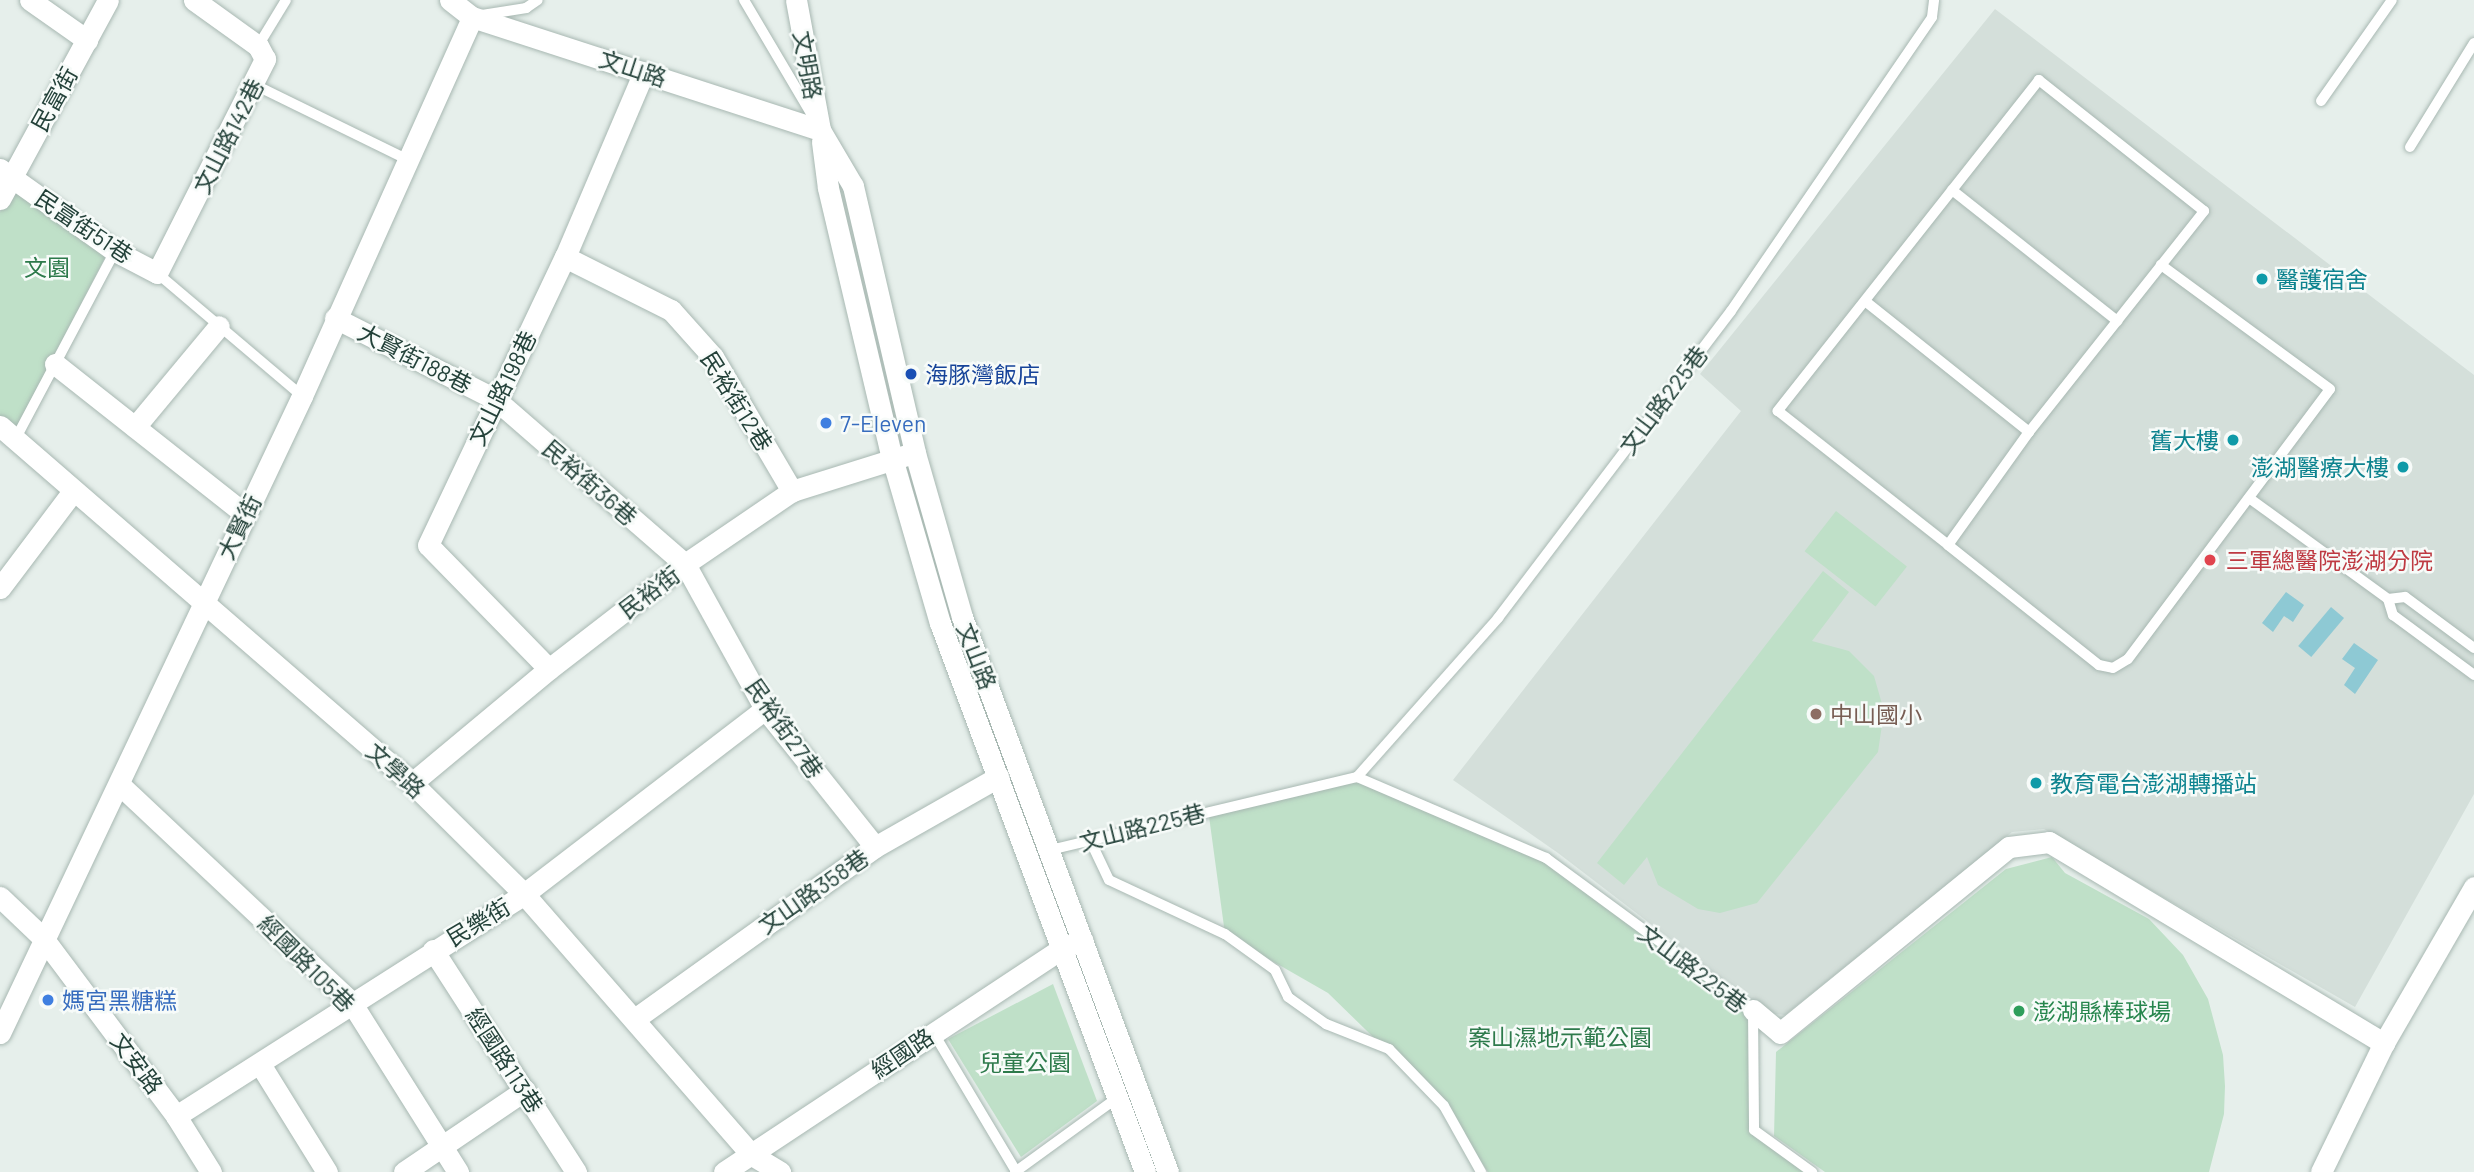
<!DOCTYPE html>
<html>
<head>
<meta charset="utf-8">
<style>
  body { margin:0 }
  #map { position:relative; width:2474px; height:1172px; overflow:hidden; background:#e6efeb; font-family:Barlow,"Noto Sans TC",sans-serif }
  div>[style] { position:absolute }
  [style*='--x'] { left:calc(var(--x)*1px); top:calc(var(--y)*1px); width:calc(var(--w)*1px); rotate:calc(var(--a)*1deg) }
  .built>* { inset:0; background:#d4dfda }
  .green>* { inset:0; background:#bfe0c8; transform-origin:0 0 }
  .water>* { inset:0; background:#8ec9d4; transform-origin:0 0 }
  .roads { filter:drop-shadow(0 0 2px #a8b8b2) drop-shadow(0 0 2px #a8b8b2) }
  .service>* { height:10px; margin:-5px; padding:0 5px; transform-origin:5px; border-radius:5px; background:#fff }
  .minor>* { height:21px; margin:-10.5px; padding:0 10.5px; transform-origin:10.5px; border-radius:10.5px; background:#fff }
  .secondary>* { height:21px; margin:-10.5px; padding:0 10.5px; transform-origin:10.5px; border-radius:10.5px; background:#fff }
  .dots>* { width:19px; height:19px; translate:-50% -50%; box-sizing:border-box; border:4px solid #f7fbf9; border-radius:50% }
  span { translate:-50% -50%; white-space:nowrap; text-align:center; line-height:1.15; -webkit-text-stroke:5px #f7fbf9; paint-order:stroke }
  .street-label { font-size:23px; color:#24423a }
  .park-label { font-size:23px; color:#2d7a4b }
  .culture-label { font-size:23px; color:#0d838f }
  .left { translate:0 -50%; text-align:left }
  .right { translate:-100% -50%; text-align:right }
  .transit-label { font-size:23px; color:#164399 }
  .shop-label { font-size:23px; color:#366cbe }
  .health-label { font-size:23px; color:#be3a42 }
  .education-label { font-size:23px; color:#785e54 }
  .leisure-label { font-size:23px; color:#27864d }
</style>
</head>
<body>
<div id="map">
  <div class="built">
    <i style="clip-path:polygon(1995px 9px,2474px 375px,2474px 794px,2355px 1007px,2044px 829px,2012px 832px,1785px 1015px,1767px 1013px,1558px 853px,1453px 780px,1741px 411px,1700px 374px)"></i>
  </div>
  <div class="green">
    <i style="clip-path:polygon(13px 185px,108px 252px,15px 431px,0 418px,0 212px)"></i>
    <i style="left:1836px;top:511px;width:90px;height:51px;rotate:38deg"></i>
    <i style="clip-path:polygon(1823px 571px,1849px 592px,1812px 641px,1849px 651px,1874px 676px,1884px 711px,1878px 752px,1757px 903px,1720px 913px,1698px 909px,1658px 885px,1647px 857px,1624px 885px,1597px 863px)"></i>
    <i style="clip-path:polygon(1357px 777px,1546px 858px,1753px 1010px,1754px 1130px,1805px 1172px,1488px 1172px,1444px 1106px,1328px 993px,1225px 934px,1208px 809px)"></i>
    <i style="clip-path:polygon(2052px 857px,2065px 873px,2149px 919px,2183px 955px,2208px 999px,2223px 1055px,2225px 1086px,2224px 1114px,2209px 1172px,1825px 1172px,1774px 1136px,1776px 1052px,2006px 869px)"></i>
    <i style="clip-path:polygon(1053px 984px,1097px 1101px,1021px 1157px,948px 1039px)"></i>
  </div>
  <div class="water">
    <i style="clip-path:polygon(2286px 592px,2304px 605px,2293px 622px,2284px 616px,2273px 632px,2262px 623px)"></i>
    <i style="left:2331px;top:607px;width:17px;height:51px;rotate:40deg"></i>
    <i style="clip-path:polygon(2354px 643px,2378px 660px,2355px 694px,2344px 685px,2355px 668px,2342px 659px)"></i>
  </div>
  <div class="roads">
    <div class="service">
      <i style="--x:744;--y:0;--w:134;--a:59.4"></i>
      <i style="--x:482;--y:15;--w:45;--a:-9"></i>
      <i style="--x:526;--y:8;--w:14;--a:-34"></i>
      <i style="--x:258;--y:46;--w:54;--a:-58.7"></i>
      <i style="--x:255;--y:85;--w:168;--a:26.1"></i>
      <i style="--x:2321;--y:101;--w:123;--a:-54.9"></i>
      <i style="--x:2410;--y:147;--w:122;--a:-58.4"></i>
      <i style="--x:1952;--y:190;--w:211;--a:38.4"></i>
      <i style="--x:157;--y:273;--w:190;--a:40.3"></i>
      <i style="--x:1865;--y:301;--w:210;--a:38.6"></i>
      <i style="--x:16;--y:438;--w:212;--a:-62.1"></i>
      <i style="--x:2249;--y:498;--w:172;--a:36"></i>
      <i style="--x:1948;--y:545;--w:139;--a:-54.4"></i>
      <i style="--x:2029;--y:432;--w:282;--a:-51.6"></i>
      <i style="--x:2204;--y:211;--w:211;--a:-141.6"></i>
      <i style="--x:2039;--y:80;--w:422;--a:128.3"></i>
      <i style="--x:1778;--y:411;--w:216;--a:38.2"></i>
      <i style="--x:1948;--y:545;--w:193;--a:38.5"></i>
      <i style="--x:2099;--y:665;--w:14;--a:12"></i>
      <i style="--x:2113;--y:668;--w:17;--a:-31"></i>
      <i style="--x:2128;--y:659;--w:337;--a:-53.2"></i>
      <i style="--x:2330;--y:389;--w:210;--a:-143.7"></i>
      <i style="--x:2474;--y:648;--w:86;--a:-143.5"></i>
      <i style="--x:2405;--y:597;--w:17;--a:173"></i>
      <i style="--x:2388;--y:599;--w:17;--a:73"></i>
      <i style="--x:2393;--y:615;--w:101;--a:36.5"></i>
      <i style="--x:1357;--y:777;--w:213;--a:-48.4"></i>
      <i style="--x:1498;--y:618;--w:385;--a:-52.8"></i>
      <i style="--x:1731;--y:311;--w:356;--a:-55.6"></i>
      <i style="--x:1932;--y:17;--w:17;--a:-83"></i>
      <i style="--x:1090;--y:840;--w:44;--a:64.6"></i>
      <i style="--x:1109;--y:880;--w:128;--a:25"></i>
      <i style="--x:1225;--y:934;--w:62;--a:35.8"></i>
      <i style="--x:1275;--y:970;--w:30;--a:64"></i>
      <i style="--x:1288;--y:997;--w:47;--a:35.4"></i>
      <i style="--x:1326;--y:1024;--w:68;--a:21.6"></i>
      <i style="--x:1389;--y:1049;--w:79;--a:46"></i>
      <i style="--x:1444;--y:1106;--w:76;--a:60.7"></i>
      <i style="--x:1050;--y:850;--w:316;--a:-13.4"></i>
      <i style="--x:1357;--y:777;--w:206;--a:23.2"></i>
      <i style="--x:1546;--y:858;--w:257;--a:36.3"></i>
      <i style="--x:1753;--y:1010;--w:120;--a:89.5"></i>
      <i style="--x:1754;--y:1130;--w:72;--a:35.9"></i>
      <i style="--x:933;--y:1032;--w:162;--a:59.2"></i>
      <i style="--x:1015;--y:1172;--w:126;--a:-36"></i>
    </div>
    <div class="minor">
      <i style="--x:30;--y:0;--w:70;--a:35.1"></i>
      <i style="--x:796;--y:0;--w:132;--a:79.5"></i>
      <i style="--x:0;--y:169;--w:141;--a:35.5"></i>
      <i style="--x:115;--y:251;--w:47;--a:27.6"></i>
      <i style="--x:157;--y:273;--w:240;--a:-63.2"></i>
      <i style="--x:265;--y:59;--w:15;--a:-118"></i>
      <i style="--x:258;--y:46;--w:79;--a:-144.3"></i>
      <i style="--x:0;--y:199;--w:226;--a:-61.5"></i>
      <i style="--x:565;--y:257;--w:119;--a:26.6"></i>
      <i style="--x:671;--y:310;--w:63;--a:48.2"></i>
      <i style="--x:713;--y:357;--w:156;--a:59.5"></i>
      <i style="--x:335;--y:318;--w:179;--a:26.9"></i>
      <i style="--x:495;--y:399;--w:252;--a:41"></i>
      <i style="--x:685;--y:564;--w:166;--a:61.1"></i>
      <i style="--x:765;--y:709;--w:176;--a:51.4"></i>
      <i style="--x:55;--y:364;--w:242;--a:38.3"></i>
      <i style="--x:0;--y:426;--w:545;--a:40.91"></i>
      <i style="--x:412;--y:783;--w:158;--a:44.7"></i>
      <i style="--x:524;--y:894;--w:347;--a:48.9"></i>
      <i style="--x:752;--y:1155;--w:33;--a:31"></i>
      <i style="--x:135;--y:427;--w:131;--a:-50.3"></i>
      <i style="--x:0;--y:588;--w:121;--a:-53"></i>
      <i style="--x:549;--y:669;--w:173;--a:-134.3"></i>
      <i style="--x:428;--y:545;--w:319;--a:-64.6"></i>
      <i style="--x:565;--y:257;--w:201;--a:-66.9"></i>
      <i style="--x:412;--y:783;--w:178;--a:-39.8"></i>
      <i style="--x:549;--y:669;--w:172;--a:-37.7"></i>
      <i style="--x:685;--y:564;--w:130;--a:-34.3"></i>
      <i style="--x:792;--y:491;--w:124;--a:-17.4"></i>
      <i style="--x:119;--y:784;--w:318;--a:43.2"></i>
      <i style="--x:351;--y:1002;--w:201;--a:57.8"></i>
      <i style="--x:0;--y:897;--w:59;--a:43.6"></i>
      <i style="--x:43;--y:938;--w:222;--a:53.2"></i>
      <i style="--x:176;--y:1116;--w:66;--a:58"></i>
      <i style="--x:433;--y:950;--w:264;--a:57.2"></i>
      <i style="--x:1753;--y:1010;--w:35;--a:40"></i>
      <i style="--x:1780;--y:1033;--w:295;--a:-39.1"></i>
      <i style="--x:2009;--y:847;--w:40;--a:-7.1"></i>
      <i style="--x:2049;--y:842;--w:391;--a:31"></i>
      <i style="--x:636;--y:1018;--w:294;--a:-35.6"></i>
      <i style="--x:875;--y:847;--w:142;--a:-29.6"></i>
      <i style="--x:0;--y:1033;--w:705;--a:-64.63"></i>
      <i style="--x:302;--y:396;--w:415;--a:-65.8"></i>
      <i style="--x:260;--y:1064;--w:127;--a:58.2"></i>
      <i style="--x:176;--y:1116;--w:413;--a:-32.5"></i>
      <i style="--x:524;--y:894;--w:304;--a:-37.5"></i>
      <i style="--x:404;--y:1172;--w:146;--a:-34.1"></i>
      <i style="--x:724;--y:1172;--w:405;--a:-33.5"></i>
      <i style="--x:1062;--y:948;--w:22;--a:-21"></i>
    </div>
    <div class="secondary">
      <i style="--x:450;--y:0;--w:28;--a:38"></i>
      <i style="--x:472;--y:17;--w:366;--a:18"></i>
      <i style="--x:820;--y:130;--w:65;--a:59.5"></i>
      <i style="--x:853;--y:186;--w:274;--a:76.9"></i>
      <i style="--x:915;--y:453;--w:171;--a:74"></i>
      <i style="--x:962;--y:617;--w:592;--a:69.64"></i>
      <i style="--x:822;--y:142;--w:46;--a:82.6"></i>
      <i style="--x:828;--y:188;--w:277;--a:76.7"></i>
      <i style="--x:892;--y:458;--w:172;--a:73.8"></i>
      <i style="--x:940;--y:623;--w:586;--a:69.52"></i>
      <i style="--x:2321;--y:1172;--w:144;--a:-64"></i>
      <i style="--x:2384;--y:1043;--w:180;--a:-60"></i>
    </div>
  </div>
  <div class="dots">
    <i style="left:2262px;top:279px;background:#0f9aa8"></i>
    <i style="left:911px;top:374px;background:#1a4fb4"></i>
    <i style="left:826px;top:423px;background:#3f7fe0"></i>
    <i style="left:2233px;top:440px;background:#0f9aa8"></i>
    <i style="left:2403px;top:467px;background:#0f9aa8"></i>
    <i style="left:2210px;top:560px;background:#e0444e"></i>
    <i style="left:1816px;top:714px;background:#8d6e63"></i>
    <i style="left:2036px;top:783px;background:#0f9aa8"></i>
    <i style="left:48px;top:1000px;background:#3f7fe0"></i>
    <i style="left:2019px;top:1011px;background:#2e9e5b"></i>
  </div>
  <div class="street-label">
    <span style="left:808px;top:65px;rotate:80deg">文明路</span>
    <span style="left:633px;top:68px;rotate:18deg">文山路</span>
    <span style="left:54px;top:99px;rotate:-61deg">民富街</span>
    <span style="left:228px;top:136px;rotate:-63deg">文山路142巷</span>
    <span style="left:84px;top:226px;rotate:34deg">民富街51巷</span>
    <span style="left:415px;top:358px;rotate:27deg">大賢街188巷</span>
    <span style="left:502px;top:388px;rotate:-64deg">文山路198巷</span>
    <span style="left:1663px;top:400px;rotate:-53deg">文山路225巷</span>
    <span style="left:737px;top:401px;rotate:58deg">民裕街12巷</span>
    <span style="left:590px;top:482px;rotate:41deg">民裕街36巷</span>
    <span style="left:239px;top:527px;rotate:-64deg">大賢街</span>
    <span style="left:649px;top:592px;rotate:-37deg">民裕街</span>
    <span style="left:977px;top:656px;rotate:69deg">文山路</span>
    <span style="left:785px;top:728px;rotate:55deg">民裕街27巷</span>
    <span style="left:396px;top:770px;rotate:42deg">文學路</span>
    <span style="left:1142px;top:827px;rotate:-14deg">文山路225巷</span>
    <span style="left:813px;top:891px;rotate:-35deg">文山路358巷</span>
    <span style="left:478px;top:922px;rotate:-31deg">民樂街</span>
    <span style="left:307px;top:963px;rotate:45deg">經國路105巷</span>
    <span style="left:1693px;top:968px;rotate:37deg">文山路225巷</span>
    <span style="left:902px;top:1053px;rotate:-34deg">經國路</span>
    <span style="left:505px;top:1060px;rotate:57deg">經國路113巷</span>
    <span style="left:137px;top:1063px;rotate:53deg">文安路</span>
  </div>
  <div class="park-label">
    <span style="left:47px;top:267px">文園</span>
    <span style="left:1560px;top:1037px">案山濕地示範公園</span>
    <span style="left:1025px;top:1062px">兒童公園</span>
  </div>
  <div class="culture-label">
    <span class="left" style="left:2276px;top:279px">醫護宿舍</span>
    <span class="right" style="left:2219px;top:440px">舊大樓</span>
    <span class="right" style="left:2389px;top:467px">澎湖醫療大樓</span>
    <span class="left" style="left:2050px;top:783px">教育電台澎湖轉播站</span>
  </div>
  <div class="transit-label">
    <span class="left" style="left:925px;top:374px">海豚灣飯店</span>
  </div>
  <div class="shop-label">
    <span class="left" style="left:840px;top:423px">7-Eleven</span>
    <span class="left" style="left:62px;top:1000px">媽宮黑糖糕</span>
  </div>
  <div class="health-label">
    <span class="left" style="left:2226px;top:560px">三軍總醫院澎湖分院</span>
  </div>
  <div class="education-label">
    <span class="left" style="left:1830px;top:714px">中山國小</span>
  </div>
  <div class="leisure-label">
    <span class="left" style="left:2033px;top:1011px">澎湖縣棒球場</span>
  </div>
</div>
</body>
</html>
